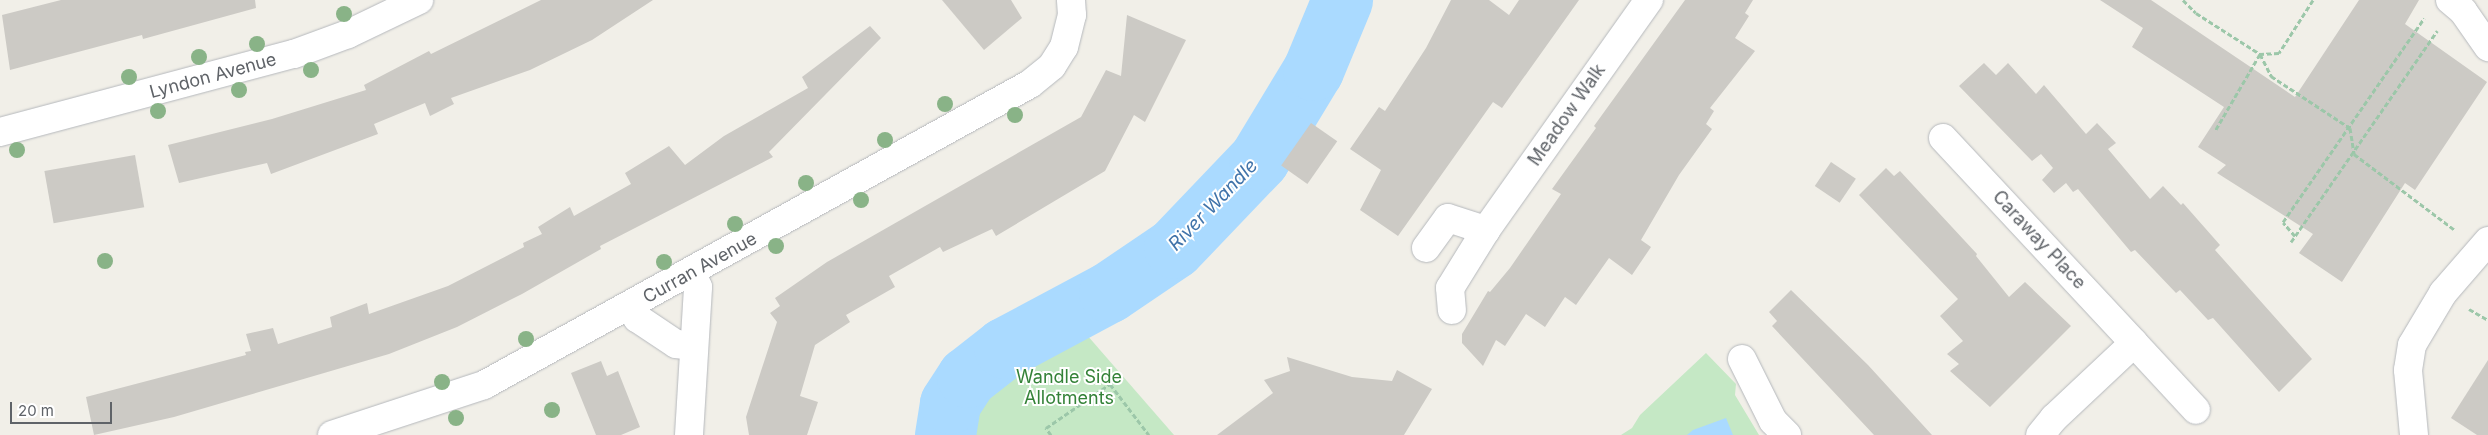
<!DOCTYPE html>
<html>
<head>
<meta charset="utf-8">
<style>
  body { margin:0 }
  #map { position:relative; width:2488px; height:435px; overflow:hidden; background:#f1efe8; font-family:Inter,sans-serif }
  div>[style] { position:absolute }
  [style*='--x'] { left:calc(var(--x)*1px); top:calc(var(--y)*1px); width:calc(var(--w)*1px); rotate:calc(var(--a)*1deg) }
  .green>* { inset:0; background:#c5e8c5 }
  .water>* { inset:0; background:#aadaff }
  .river>* { height:61px; margin:-30.5px; padding:0 30.5px; transform-origin:30.5px; border-radius:30.5px; background:#aadaff }
  .building>* { inset:0; background:#cccac5; transform-origin:0 0 }
  .path>* { height:3px; margin-top:-1.5px; transform-origin:0; background:repeating-linear-gradient(90deg,#9cc7a9 0 5px,transparent 0 7.5px) }
  .roads { filter:drop-shadow(0 0 1px #b5b8bc) drop-shadow(0 0 1px #b5b8bc) }
  .minor>* { height:28px; margin:-14px; padding:0 14px; transform-origin:14px; border-radius:14px; background:#fff }
  .trees>* { width:16px; height:16px; margin:-8px; border-radius:50%; background:#89b387 }
  span { translate:-50% -50%; white-space:nowrap; text-align:center; line-height:1.15; -webkit-text-stroke:4px #fff; paint-order:stroke }
  .street-label { font-size:18px; color:#5f6368 }
  .park-label { font-size:18px; color:#348238 }
  .water-label { font-size:19px; color:#4174aa; font-style:italic }
  .scale { position:absolute; left:10px; top:402px; width:102px; height:22px; box-sizing:border-box; border:2px solid #5f6368; border-top:0; padding-left:6px; font-size:15px; line-height:18px; white-space:nowrap; color:#5f6368; -webkit-text-stroke:4px #fff; paint-order:stroke }
</style>
</head>
<body>
<div id="map">
  <div class="green">
    <i style="clip-path:polygon(1080px 327px,1174px 435px,969px 435px,965px 422px,970px 398px,985px 382px)"></i>
    <i style="clip-path:polygon(1706px 353px,1736px 384px,1735px 395px,1759px 435px,1621px 435px,1632px 428px,1640px 415px)"></i>
  </div>
  <div class="water">
    <i style="clip-path:polygon(1726px 418px,1733px 435px,1687px 435px,1693px 430px)"></i>
  </div>
  <div class="river">
    <i style="--x:945;--y:435;--w:32;--a:-81"></i>
    <i style="--x:950;--y:403;--w:31;--a:-57"></i>
    <i style="--x:967;--y:377;--w:47;--a:-38.1"></i>
    <i style="--x:1004;--y:348;--w:119;--a:-28.1"></i>
    <i style="--x:1109;--y:292;--w:78;--a:-34.1"></i>
    <i style="--x:1174;--y:248;--w:123;--a:-46.3"></i>
    <i style="--x:1259;--y:159;--w:104;--a:-58.8"></i>
    <i style="--x:1313;--y:70;--w:76;--a:-67.5"></i>
  </div>
  <div class="building">
    <i style="clip-path:polygon(61px 0,255px 0,256px 8px,143px 39px,142px 35px,10px 70px,2px 15px)"></i>
    <i style="clip-path:polygon(541px 0,653px 0,592px 40px,530px 70px,451px 98px,454px 104px,430px 116px,425px 103px,374px 124px,378px 134px,271px 174px,267px 163px,179px 183px,168px 145px,272px 119px,366px 90px,364px 85px,429px 51px,431px 54px)"></i>
    <i style="clip-path:polygon(942px 0,1011px 0,1022px 18px,984px 50px)"></i>
    <i style="clip-path:polygon(1451px 0,1489px 0,1509px 15px,1519px 0,1579px 0,1502px 108px,1493px 102px,1398px 236px,1360px 210px,1381px 170px,1350px 149px,1379px 107px,1385px 111px,1426px 48px)"></i>
    <i style="clip-path:polygon(1685px 0,1753px 0,1745px 13px,1749px 16px,1735px 38px,1755px 51px,1710px 108px,1714px 111px,1706px 124px,1712px 129px,1679px 175px,1641px 240px,1651px 247px,1632px 275px,1609px 258px,1576px 305px,1565px 297px,1545px 327px,1526px 314px,1505px 346px,1496px 340px,1483px 366px,1462px 343px,1462px 334px,1488px 291px,1490px 292px,1510px 268px,1561px 194px,1552px 189px,1596px 128px,1594px 126px)"></i>
    <i style="clip-path:polygon(2100px 0,2151px 0,2295px 97px,2359px 0,2419px 0,2405px 24px,2487px 82px,2415px 190px,2405px 183px,2342px 282px,2299px 253px,2313px 234px,2217px 173px,2226px 165px,2198px 147px,2224px 107px,2132px 47px,2143px 28px)"></i>
    <i style="clip-path:polygon(1127px 15px,1186px 40px,1145px 122px,1134px 115px,1105px 171px,996px 236px,992px 229px,943px 252px,940px 247px,889px 276px,895px 287px,846px 315px,850px 322px,815px 345px,800px 396px,818px 402px,807px 435px,749px 435px,746px 417px,777px 322px,770px 313px,780px 306px,775px 298px,827px 262px,1081px 117px,1106px 70px,1121px 76px)"></i>
    <i style="clip-path:polygon(870px 26px,881px 38px,769px 152px,773px 157px,600px 246px,601px 249px,522px 294px,457px 327px,389px 354px,174px 417px,94px 435px,86px 397px,246px 355px,245px 352px,251px 351px,246px 334px,273px 328px,278px 344px,332px 327px,330px 317px,367px 303px,369px 314px,448px 286px,524px 247px,523px 243px,542px 234px,538px 227px,570px 207px,574px 216px,631px 184px,625px 173px,669px 146px,685px 165px,724px 136px,808px 88px,802px 77px)"></i>
    <i style="clip-path:polygon(1984px 63px,1996px 75px,2008px 63px,2036px 94px,2044px 85px,2086px 134px,2097px 123px,2116px 143px,2108px 149px,2150px 199px,2163px 186px,2181px 205px,2183px 203px,2220px 245px,2215px 250px,2312px 359px,2279px 392px,2213px 318px,2208px 320px,2180px 290px,2176px 293px,2135px 250px,2131px 252px,2078px 189px,2073px 192px,2066px 183px,2054px 193px,2042px 180px,2053px 168px,2041px 154px,2032px 161px,1959px 86px)"></i>
    <i style="left:1311px;top:123px;width:32px;height:52px;rotate:35deg"></i>
    <i style="left:135px;top:155px;width:53px;height:92px;rotate:80deg"></i>
    <i style="left:1831px;top:162px;width:30px;height:29px;rotate:34deg"></i>
    <i style="clip-path:polygon(1886px 168px,1894px 176px,1900px 171px,1977px 254px,1976px 256px,2009px 297px,2025px 282px,2071px 326px,1990px 407px,1950px 371px,1959px 364px,1947px 354px,1963px 341px,1940px 316px,1958px 299px,1859px 195px)"></i>
    <i style="clip-path:polygon(1791px 290px,1868px 365px,1932px 435px,1874px 435px,1772px 326px,1777px 321px,1769px 312px)"></i>
    <i style="clip-path:polygon(1287px 357px,1352px 377px,1392px 381px,1397px 370px,1432px 389px,1404px 435px,1217px 435px,1273px 393px,1264px 380px,1290px 371px)"></i>
    <i style="clip-path:polygon(2488px 360px,2488px 435px,2477px 435px,2451px 418px)"></i>
    <i style="clip-path:polygon(601px 361px,607px 376px,618px 371px,640px 427px,621px 435px,596px 435px,571px 373px)"></i>
  </div>
  <div class="path">
    <i style="--x:2183;--y:0;--w:18;--a:45"></i>
    <i style="--x:2196;--y:13;--w:76;--a:32.6"></i>
    <i style="--x:2260;--y:54;--w:89;--a:120.3"></i>
    <i style="--x:2313;--y:0;--w:63;--a:122.7"></i>
    <i style="--x:2279;--y:53;--w:19;--a:177"></i>
    <i style="--x:2260;--y:54;--w:25;--a:63"></i>
    <i style="--x:2271;--y:76;--w:95;--a:33.4"></i>
    <i style="--x:2350;--y:128;--w:26;--a:81"></i>
    <i style="--x:2354;--y:154;--w:126;--a:37"></i>
    <i style="--x:2295;--y:236;--w:18;--a:-131"></i>
    <i style="--x:2283;--y:222;--w:248;--a:-55.3"></i>
    <i style="--x:2291;--y:242;--w:257;--a:-55.3"></i>
    <i style="--x:2469;--y:309;--w:22;--a:30"></i>
    <i style="--x:1051;--y:435;--w:9;--a:-126"></i>
    <i style="--x:1046;--y:428;--w:78;--a:-34.5"></i>
    <i style="--x:1110;--y:384;--w:64;--a:52.6"></i>
  </div>
  <div class="roads">
    <div class="minor">
      <i style="--x:2450;--y:0;--w:17;--a:40"></i>
      <i style="--x:2463;--y:11;--w:44;--a:55.2"></i>
      <i style="--x:0;--y:132;--w:304;--a:-14.9"></i>
      <i style="--x:294;--y:54;--w:58;--a:-20.3"></i>
      <i style="--x:348;--y:34;--w:79;--a:-25.6"></i>
      <i style="--x:1943;--y:138;--w:280;--a:47"></i>
      <i style="--x:2134;--y:343;--w:110;--a:136.8"></i>
      <i style="--x:2054;--y:418;--w:22;--a:129"></i>
      <i style="--x:1486;--y:230;--w:282;--a:-54.7"></i>
      <i style="--x:1426;--y:248;--w:37;--a:-54"></i>
      <i style="--x:1448;--y:218;--w:40;--a:18"></i>
      <i style="--x:1486;--y:230;--w:68;--a:121.8"></i>
      <i style="--x:1450;--y:288;--w:22;--a:85"></i>
      <i style="--x:631;--y:307;--w:13;--a:61"></i>
      <i style="--x:637;--y:318;--w:47;--a:33.7"></i>
      <i style="--x:676;--y:344;--w:16;--a:7"></i>
      <i style="--x:2134;--y:343;--w:91;--a:47.2"></i>
      <i style="--x:1742;--y:359;--w:69;--a:63.4"></i>
      <i style="--x:1773;--y:421;--w:20;--a:45"></i>
      <i style="--x:332;--y:435;--w:160;--a:-18.2"></i>
      <i style="--x:484;--y:385;--w:623;--a:-28.87"></i>
      <i style="--x:1030;--y:84;--w:28;--a:-39"></i>
      <i style="--x:1052;--y:66;--w:22;--a:-58"></i>
      <i style="--x:1064;--y:47;--w:33;--a:-76"></i>
      <i style="--x:1072;--y:15;--w:15;--a:-94"></i>
      <i style="--x:689;--y:435;--w:148;--a:-86.5"></i>
      <i style="--x:698;--y:287;--w:17;--a:-115"></i>
      <i style="--x:2414;--y:435;--w:65;--a:-95.3"></i>
      <i style="--x:2408;--y:370;--w:25;--a:-81"></i>
      <i style="--x:2412;--y:345;--w:61;--a:-59.2"></i>
      <i style="--x:2443;--y:293;--w:69;--a:-49.1"></i>
    </div>
  </div>
  <div class="trees">
    <i style="left:344px;top:14px"></i>
    <i style="left:257px;top:44px"></i>
    <i style="left:199px;top:57px"></i>
    <i style="left:311px;top:70px"></i>
    <i style="left:129px;top:77px"></i>
    <i style="left:239px;top:90px"></i>
    <i style="left:945px;top:104px"></i>
    <i style="left:158px;top:111px"></i>
    <i style="left:1015px;top:115px"></i>
    <i style="left:885px;top:140px"></i>
    <i style="left:17px;top:150px"></i>
    <i style="left:806px;top:183px"></i>
    <i style="left:861px;top:200px"></i>
    <i style="left:735px;top:224px"></i>
    <i style="left:776px;top:246px"></i>
    <i style="left:105px;top:261px"></i>
    <i style="left:664px;top:262px"></i>
    <i style="left:526px;top:339px"></i>
    <i style="left:442px;top:382px"></i>
    <i style="left:552px;top:410px"></i>
    <i style="left:456px;top:418px"></i>
  </div>
  <div class="street-label">
    <span style="left:213px;top:76px;rotate:-15deg">Lyndon Avenue</span>
    <span style="left:1567px;top:115px;rotate:-55deg">Meadow Walk</span>
    <span style="left:2039px;top:240px;rotate:47deg">Caraway Place</span>
    <span style="left:700px;top:268px;rotate:-29deg">Curran Avenue</span>
  </div>
  <div class="park-label">
    <span style="left:1069px;top:388px">Wandle Side<br>Allotments</span>
  </div>
  <div class="water-label">
    <span style="left:1213px;top:205px;rotate:-46deg">River Wandle</span>
  </div>
  <div class="scale">20 m</div>
</div>
</body>
</html>
